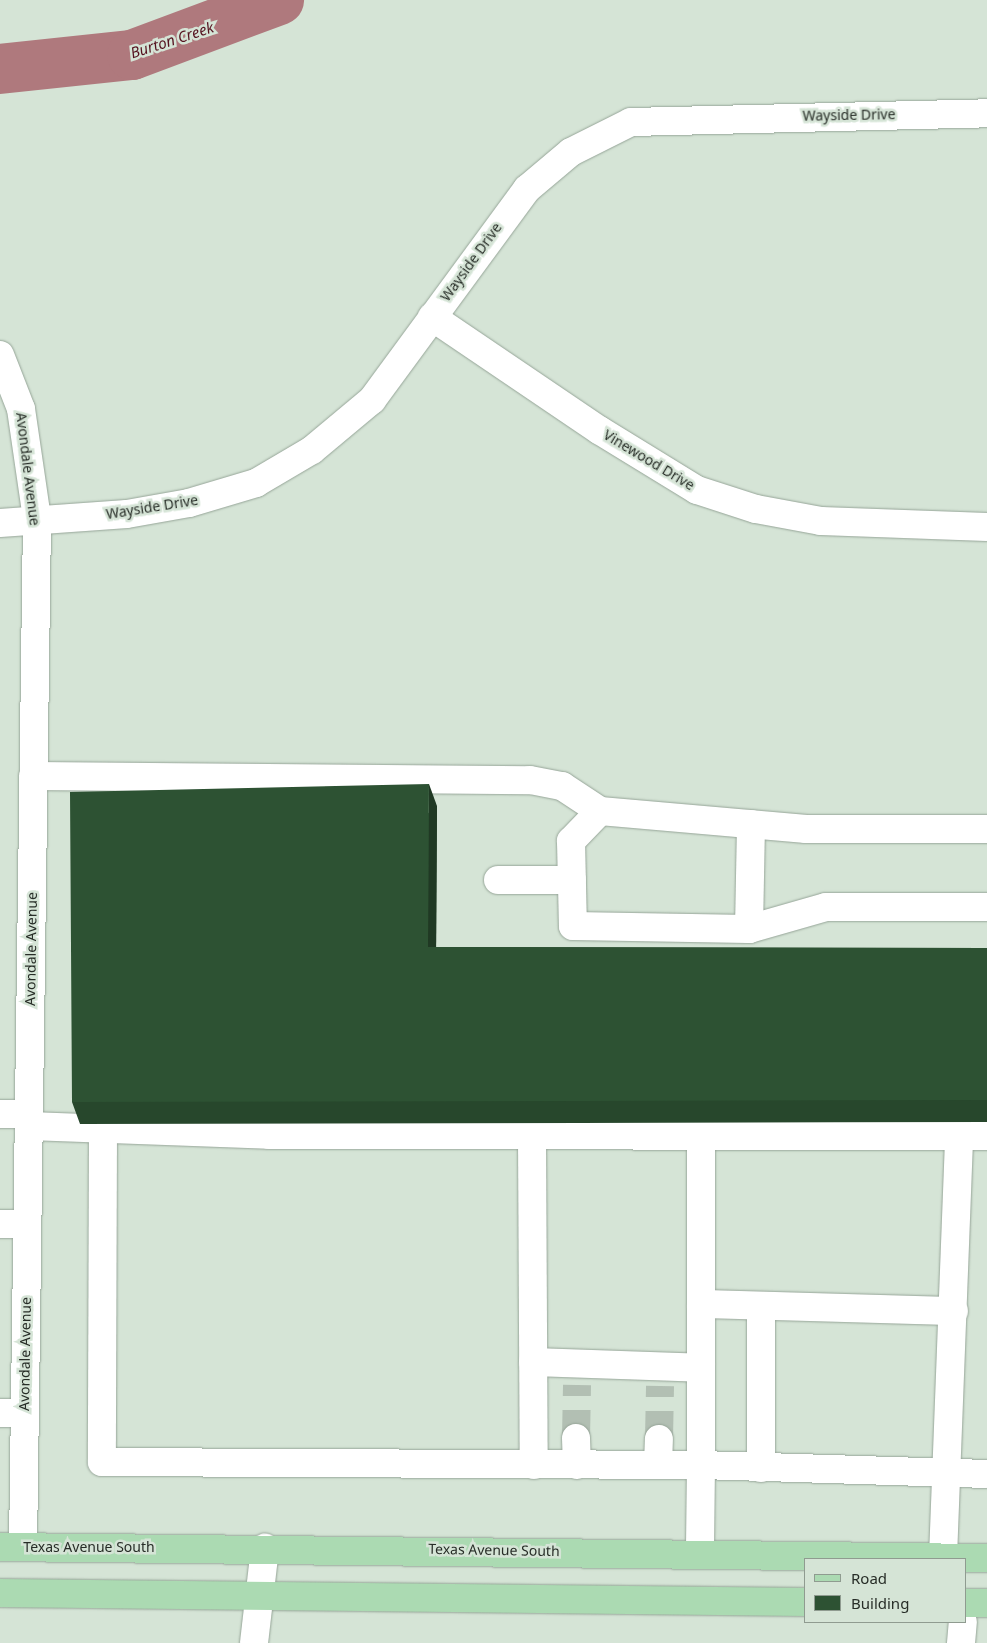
<!DOCTYPE html>
<html>
<head>
<meta charset="utf-8">
<style>
  body { margin:0 }
  #map { position:relative; width:987px; height:1643px; overflow:hidden; background:#d5e4d6; font-family:"Noto Sans",sans-serif }
  div>[style] { position:absolute }
  [style*='--x'] { left:calc(var(--x)*1px); top:calc(var(--y)*1px); width:calc(var(--w)*1px); rotate:calc(var(--a)*1deg) }
  .river>* { height:50px; margin:-25px; padding:0 25px; transform-origin:25px; border-radius:25px; background:#af797d }
  .minor-tunnel>* { height:28px; margin-top:-14px; transform-origin:0; background:repeating-linear-gradient(90deg,#b2bfb3 0 28px,transparent 0 42px) }
  .roads { filter:drop-shadow(0 0 1px #96a598) drop-shadow(0 0 1px #96a598) }
  .minor>* { height:28px; margin:-14px; padding:0 14px; transform-origin:14px; border-radius:14px; background:#fff }
  .major>* { height:28px; margin:-14px; padding:0 14px; transform-origin:14px; border-radius:14px; background:#abdab2 }
  .wall>* { inset:0; background:#27472c }
  .shaded-wall>* { inset:0; background:#203924 }
  .building>* { inset:0; background:#2d5233 }
  span { translate:-50% -50%; white-space:nowrap; text-align:center; line-height:1.15; -webkit-text-stroke:5px #d5e4d6; paint-order:stroke }
  .street-label { font-size:14px; color:#272d27 }
  .water-label { font-size:15px; color:#55121f; font-style:italic }
  .legend { position:absolute; left:804px; top:1558px; width:162px; height:65px; box-sizing:border-box; background:#d5e4d6; border:1px solid #8f9b90; margin:0; padding:6px 9px; list-style:none; font-size:15px; color:#272d27 }
  .legend li { display:flex; align-items:center; gap:10px; height:25px }
  .legend b { width:25px; border:1px solid #8f9b90 }
</style>
</head>
<body>
<div id="map">
  <div class="river">
    <i style="--x:0;--y:69;--w:133;--a:-6.1"></i>
    <i style="--x:132;--y:55;--w:157;--a:-20.5"></i>
  </div>
  <div class="minor-tunnel">
    <i style="--x:576;--y:1438;--w:53;--a:-88.9"></i>
    <i style="--x:659;--y:1439;--w:53;--a:-88.9"></i>
  </div>
  <div class="roads">
    <div class="minor">
      <i style="--x:432;--y:317;--w:202;--a:34.1"></i>
      <i style="--x:599;--y:430;--w:115;--a:31.5"></i>
      <i style="--x:697;--y:490;--w:62;--a:17.9"></i>
      <i style="--x:756;--y:509;--w:66;--a:10.5"></i>
      <i style="--x:821;--y:521;--w:166;--a:2.1"></i>
      <i style="--x:0;--y:355;--w:58;--a:68.7"></i>
      <i style="--x:21;--y:409;--w:111;--a:81.7"></i>
      <i style="--x:37;--y:519;--w:1028;--a:90.78"></i>
      <i style="--x:0;--y:523;--w:127;--a:-4.1"></i>
      <i style="--x:127;--y:514;--w:63;--a:-10.1"></i>
      <i style="--x:189;--y:503;--w:70;--a:-16.6"></i>
      <i style="--x:256;--y:483;--w:65;--a:-30.5"></i>
      <i style="--x:312;--y:450;--w:78;--a:-39.8"></i>
      <i style="--x:372;--y:400;--w:262;--a:-53.7"></i>
      <i style="--x:527;--y:189;--w:57;--a:-40.1"></i>
      <i style="--x:571;--y:152;--w:67;--a:-26.6"></i>
      <i style="--x:631;--y:122;--w:356;--a:-1.4"></i>
      <i style="--x:33;--y:776;--w:497;--a:0.5"></i>
      <i style="--x:530;--y:780;--w:33;--a:11"></i>
      <i style="--x:562;--y:786;--w:45;--a:33.3"></i>
      <i style="--x:600;--y:811;--w:207;--a:5"></i>
      <i style="--x:806;--y:829;--w:181;--a:0"></i>
      <i style="--x:600;--y:811;--w:42;--a:134"></i>
      <i style="--x:571;--y:841;--w:85;--a:88.7"></i>
      <i style="--x:573;--y:926;--w:176;--a:1"></i>
      <i style="--x:749;--y:929;--w:80;--a:-15.9"></i>
      <i style="--x:826;--y:907;--w:161;--a:0"></i>
      <i style="--x:498;--y:880;--w:74;--a:0"></i>
      <i style="--x:749;--y:929;--w:105;--a:-88.9"></i>
      <i style="--x:0;--y:1114;--w:29;--a:0"></i>
      <i style="--x:29;--y:1126;--w:240;--a:2.1"></i>
      <i style="--x:269;--y:1135;--w:718;--a:0.08"></i>
      <i style="--x:103;--y:1129;--w:333;--a:90.2"></i>
      <i style="--x:102;--y:1462;--w:599;--a:0.29"></i>
      <i style="--x:701;--y:1465;--w:88;--a:90.7"></i>
      <i style="--x:532;--y:1136;--w:329;--a:89.7"></i>
      <i style="--x:701;--y:1136;--w:329;--a:90"></i>
      <i style="--x:701;--y:1465;--w:286;--a:1.8"></i>
      <i style="--x:0;--y:1224;--w:27;--a:0"></i>
      <i style="--x:701;--y:1304;--w:253;--a:1.6"></i>
      <i style="--x:533;--y:1362;--w:168;--a:2"></i>
      <i style="--x:0;--y:1413;--w:24;--a:0"></i>
      <i style="--x:576;--y:1438;--w:27;--a:88"></i>
      <i style="--x:658;--y:1465;--w:26;--a:-88"></i>
      <i style="--x:761;--y:1468;--w:161;--a:-90"></i>
      <i style="--x:943;--y:1557;--w:421;--a:-87.8"></i>
      <i style="--x:254;--y:1643;--w:96;--a:-83.4"></i>
      <i style="--x:961;--y:1643;--w:21;--a:-85"></i>
    </div>
    <div class="major">
      <i style="--x:0;--y:1547;--w:987;--a:0.64"></i>
      <i style="--x:0;--y:1593;--w:806;--a:0.64"></i>
      <i style="--x:966;--y:1603;--w:21;--a:0"></i>
    </div>
  </div>
  <div class="wall">
    <i style="clip-path:polygon(437px 806px,436px 947px,987px 948px,987px 1122px,80px 1124px,72px 1102px)"></i>
  </div>
  <div class="shaded-wall">
    <i style="clip-path:polygon(429px 784px,437px 806px,436px 969px,428px 947px)"></i>
  </div>
  <div class="building">
    <i style="clip-path:polygon(429px 784px,428px 947px,987px 948px,987px 1100px,72px 1102px,70px 792px)"></i>
  </div>
  <div class="street-label">
    <span style="left:849px;top:115px;rotate:-1deg">Wayside Drive</span>
    <span style="left:471px;top:262px;rotate:-54deg">Wayside Drive</span>
    <span style="left:649px;top:460px;rotate:31deg">Vinewood Drive</span>
    <span style="left:28px;top:469px;rotate:83deg">Avondale Avenue</span>
    <span style="left:152px;top:507px;rotate:-9deg">Wayside Drive</span>
    <span style="left:31px;top:949px;rotate:-89deg">Avondale Avenue</span>
    <span style="left:25px;top:1354px;rotate:-89deg">Avondale Avenue</span>
    <span style="left:89px;top:1547px">Texas Avenue South</span>
    <span style="left:494px;top:1550px;rotate:1deg">Texas Avenue South</span>
  </div>
  <div class="water-label">
    <span style="left:172px;top:40px;rotate:-18deg">Burton Creek</span>
  </div>
  <ul class="legend">
  <li><b style="height:6px;background:#abdab2"></b>Road</li>
  <li><b style="height:14px;background:#2d5233"></b>Building</li>
  </ul>
</div>
</body>
</html>
